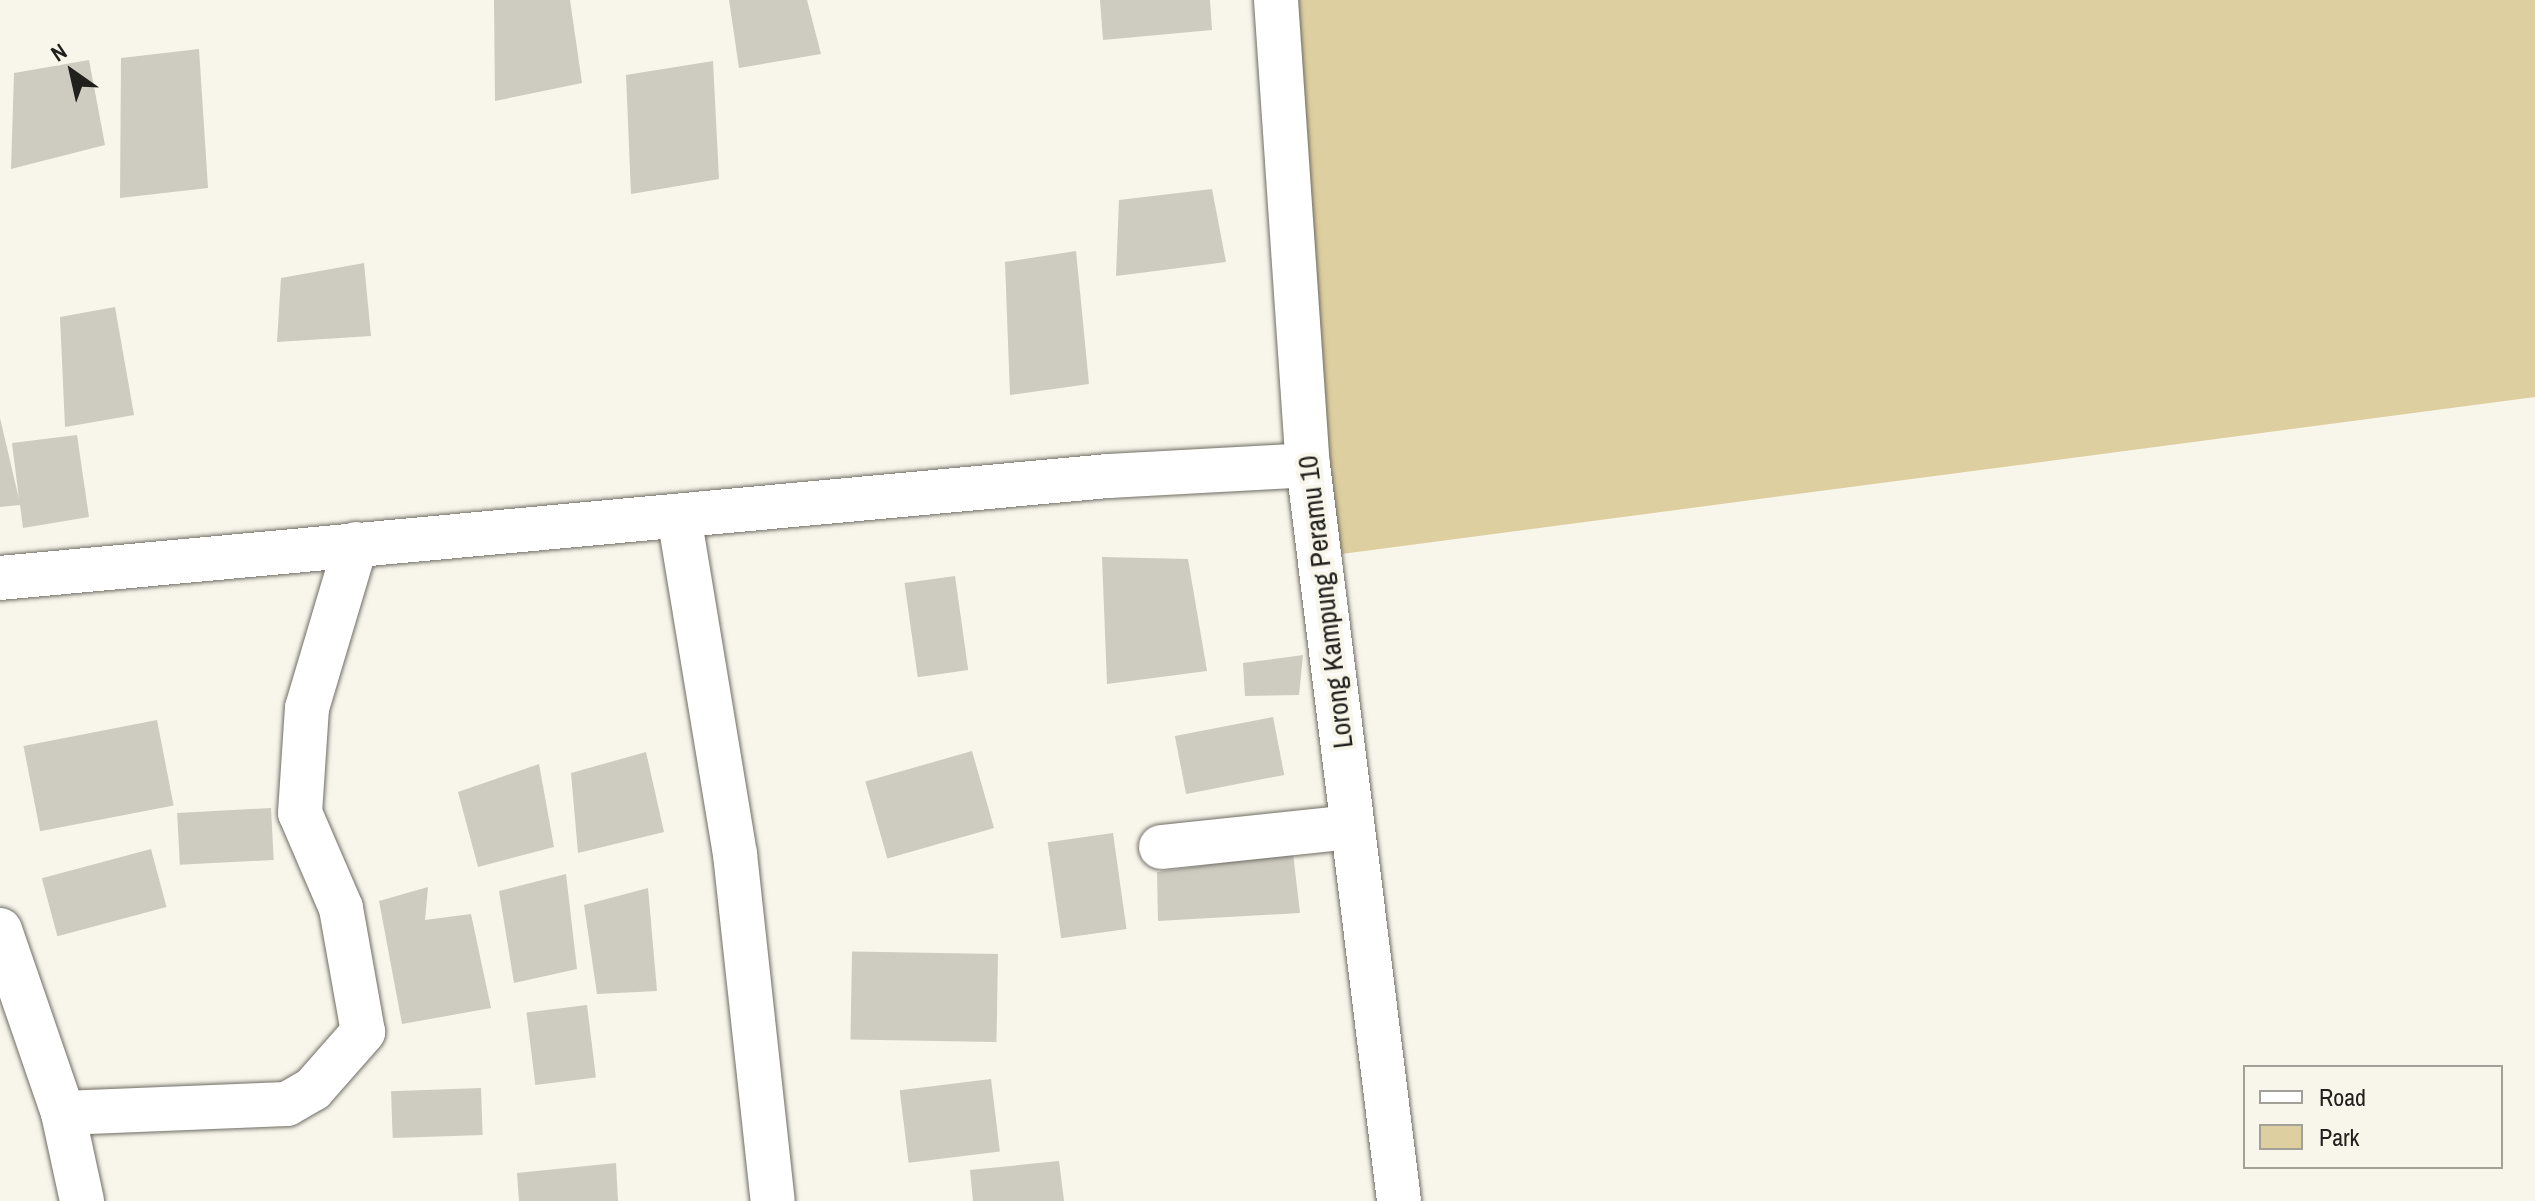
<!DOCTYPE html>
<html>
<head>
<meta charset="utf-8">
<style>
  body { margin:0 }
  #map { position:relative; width:2535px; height:1201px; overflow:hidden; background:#f8f5eb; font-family:"Archivo Narrow",sans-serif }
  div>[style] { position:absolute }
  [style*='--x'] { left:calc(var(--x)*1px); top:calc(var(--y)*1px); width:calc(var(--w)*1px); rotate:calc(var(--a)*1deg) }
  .green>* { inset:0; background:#decfa0 }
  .building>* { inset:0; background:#cecbc1; transform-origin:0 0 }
  .roads { filter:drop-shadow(0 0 2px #6f6d64) drop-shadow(0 0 2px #6f6d64) }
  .minor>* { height:44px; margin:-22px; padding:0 22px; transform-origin:22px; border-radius:22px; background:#fff }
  span { translate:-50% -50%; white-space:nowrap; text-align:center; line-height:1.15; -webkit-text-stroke:8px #f8f5eb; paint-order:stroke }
  .street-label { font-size:28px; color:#21201c }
  .legend { position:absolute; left:2243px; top:1065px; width:260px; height:104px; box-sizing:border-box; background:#f8f5eb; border:2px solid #a2a098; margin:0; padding:10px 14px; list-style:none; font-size:24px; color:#21201c }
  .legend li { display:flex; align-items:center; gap:16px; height:40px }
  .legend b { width:40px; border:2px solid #a2a098 }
  .north { position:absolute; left:32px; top:32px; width:80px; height:80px; -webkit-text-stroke:6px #f8f5eb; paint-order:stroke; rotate:326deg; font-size:22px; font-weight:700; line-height:32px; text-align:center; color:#21201c }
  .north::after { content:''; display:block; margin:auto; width:28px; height:36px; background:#21201c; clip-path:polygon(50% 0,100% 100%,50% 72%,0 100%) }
</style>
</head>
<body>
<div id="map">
  <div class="green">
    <i style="clip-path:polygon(1263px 0,2535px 0,2535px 397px,1334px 555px)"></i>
  </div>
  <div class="building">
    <i style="clip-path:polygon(494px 0,570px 0,582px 83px,495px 101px)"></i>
    <i style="clip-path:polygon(729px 0,807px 0,821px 54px,739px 68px)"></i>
    <i style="clip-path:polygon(1100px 0,1210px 0,1212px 30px,1103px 40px)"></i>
    <i style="clip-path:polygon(199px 49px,208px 188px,120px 198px,121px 58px)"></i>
    <i style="clip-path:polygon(89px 60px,105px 145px,11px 169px,14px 73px)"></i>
    <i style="clip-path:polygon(713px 61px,719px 179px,631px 194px,626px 75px)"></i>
    <i style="clip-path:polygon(1212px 189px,1226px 262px,1116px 276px,1119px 200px)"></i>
    <i style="clip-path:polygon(1076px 251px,1089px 384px,1010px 395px,1005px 262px)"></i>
    <i style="clip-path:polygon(364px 263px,371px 336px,277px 342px,281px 278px)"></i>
    <i style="clip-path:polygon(115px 307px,134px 415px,65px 427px,60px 317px)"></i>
    <i style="clip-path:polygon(0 418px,19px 499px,12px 443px,77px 435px,89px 517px,23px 528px,20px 505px,0 507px)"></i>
    <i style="clip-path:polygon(1102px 557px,1188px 559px,1207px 671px,1107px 684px)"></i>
    <i style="left:955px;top:576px;width:95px;height:51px;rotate:82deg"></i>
    <i style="clip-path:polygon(1303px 655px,1299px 695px,1245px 696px,1243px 663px)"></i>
    <i style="left:1273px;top:717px;width:59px;height:100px;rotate:79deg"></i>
    <i style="left:157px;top:720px;width:87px;height:136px;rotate:79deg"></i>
    <i style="left:972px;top:751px;width:80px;height:111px;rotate:74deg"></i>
    <i style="clip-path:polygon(646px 752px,664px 832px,578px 853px,571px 773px)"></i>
    <i style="clip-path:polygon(539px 764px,554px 847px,478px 867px,458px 792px)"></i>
    <i style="left:271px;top:808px;width:52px;height:94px;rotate:87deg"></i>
    <i style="left:1113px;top:833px;width:97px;height:66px;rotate:82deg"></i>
    <i style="left:151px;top:849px;width:60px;height:113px;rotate:75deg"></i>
    <i style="clip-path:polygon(1293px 853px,1300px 913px,1158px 921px,1157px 872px)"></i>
    <i style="clip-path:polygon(566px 874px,577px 969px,514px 983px,499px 891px)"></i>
    <i style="clip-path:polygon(428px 887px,425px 920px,471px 914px,491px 1008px,402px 1024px,379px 901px)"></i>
    <i style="clip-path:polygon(648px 888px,657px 991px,597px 994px,584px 905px)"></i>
    <i style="left:998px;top:954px;width:88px;height:146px;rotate:91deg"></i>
    <i style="left:587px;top:1005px;width:73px;height:61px;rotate:83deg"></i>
    <i style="left:991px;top:1079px;width:73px;height:92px;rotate:83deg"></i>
    <i style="left:481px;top:1088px;width:47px;height:90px;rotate:88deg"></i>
    <i style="clip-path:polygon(1059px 1161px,1064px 1201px,973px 1201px,970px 1170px)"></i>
    <i style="clip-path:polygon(616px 1163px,618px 1201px,519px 1201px,517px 1173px)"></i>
  </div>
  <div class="roads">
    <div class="minor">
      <i style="--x:1276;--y:0;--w:466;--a:86.1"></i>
      <i style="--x:1308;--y:465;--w:742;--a:82.95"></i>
      <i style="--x:679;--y:516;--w:343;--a:80.6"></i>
      <i style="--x:735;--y:854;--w:349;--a:83.8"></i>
      <i style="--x:0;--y:578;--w:1113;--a:-5.26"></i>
      <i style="--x:1108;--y:476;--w:200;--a:-3.1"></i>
      <i style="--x:1161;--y:847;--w:192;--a:-6"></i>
      <i style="--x:0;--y:930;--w:194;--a:71"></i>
      <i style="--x:63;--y:1113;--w:90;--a:77.8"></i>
      <i style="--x:63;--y:1113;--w:224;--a:-2.3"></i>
      <i style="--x:287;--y:1104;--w:30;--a:-30"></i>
      <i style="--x:313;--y:1089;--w:76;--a:-48.7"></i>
      <i style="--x:363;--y:1032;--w:126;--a:-100.1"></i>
      <i style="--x:341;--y:908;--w:103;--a:-113.3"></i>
      <i style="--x:300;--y:813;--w:105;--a:-86.2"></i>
      <i style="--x:307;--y:708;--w:171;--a:-73.4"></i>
    </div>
  </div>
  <div class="street-label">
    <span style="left:1325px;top:602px;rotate:-97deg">Lorong Kampung Peramu 10</span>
  </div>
  <ul class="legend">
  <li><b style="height:10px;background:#fff"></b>Road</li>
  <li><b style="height:22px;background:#decfa0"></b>Park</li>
  </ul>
  <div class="north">N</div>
</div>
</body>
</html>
